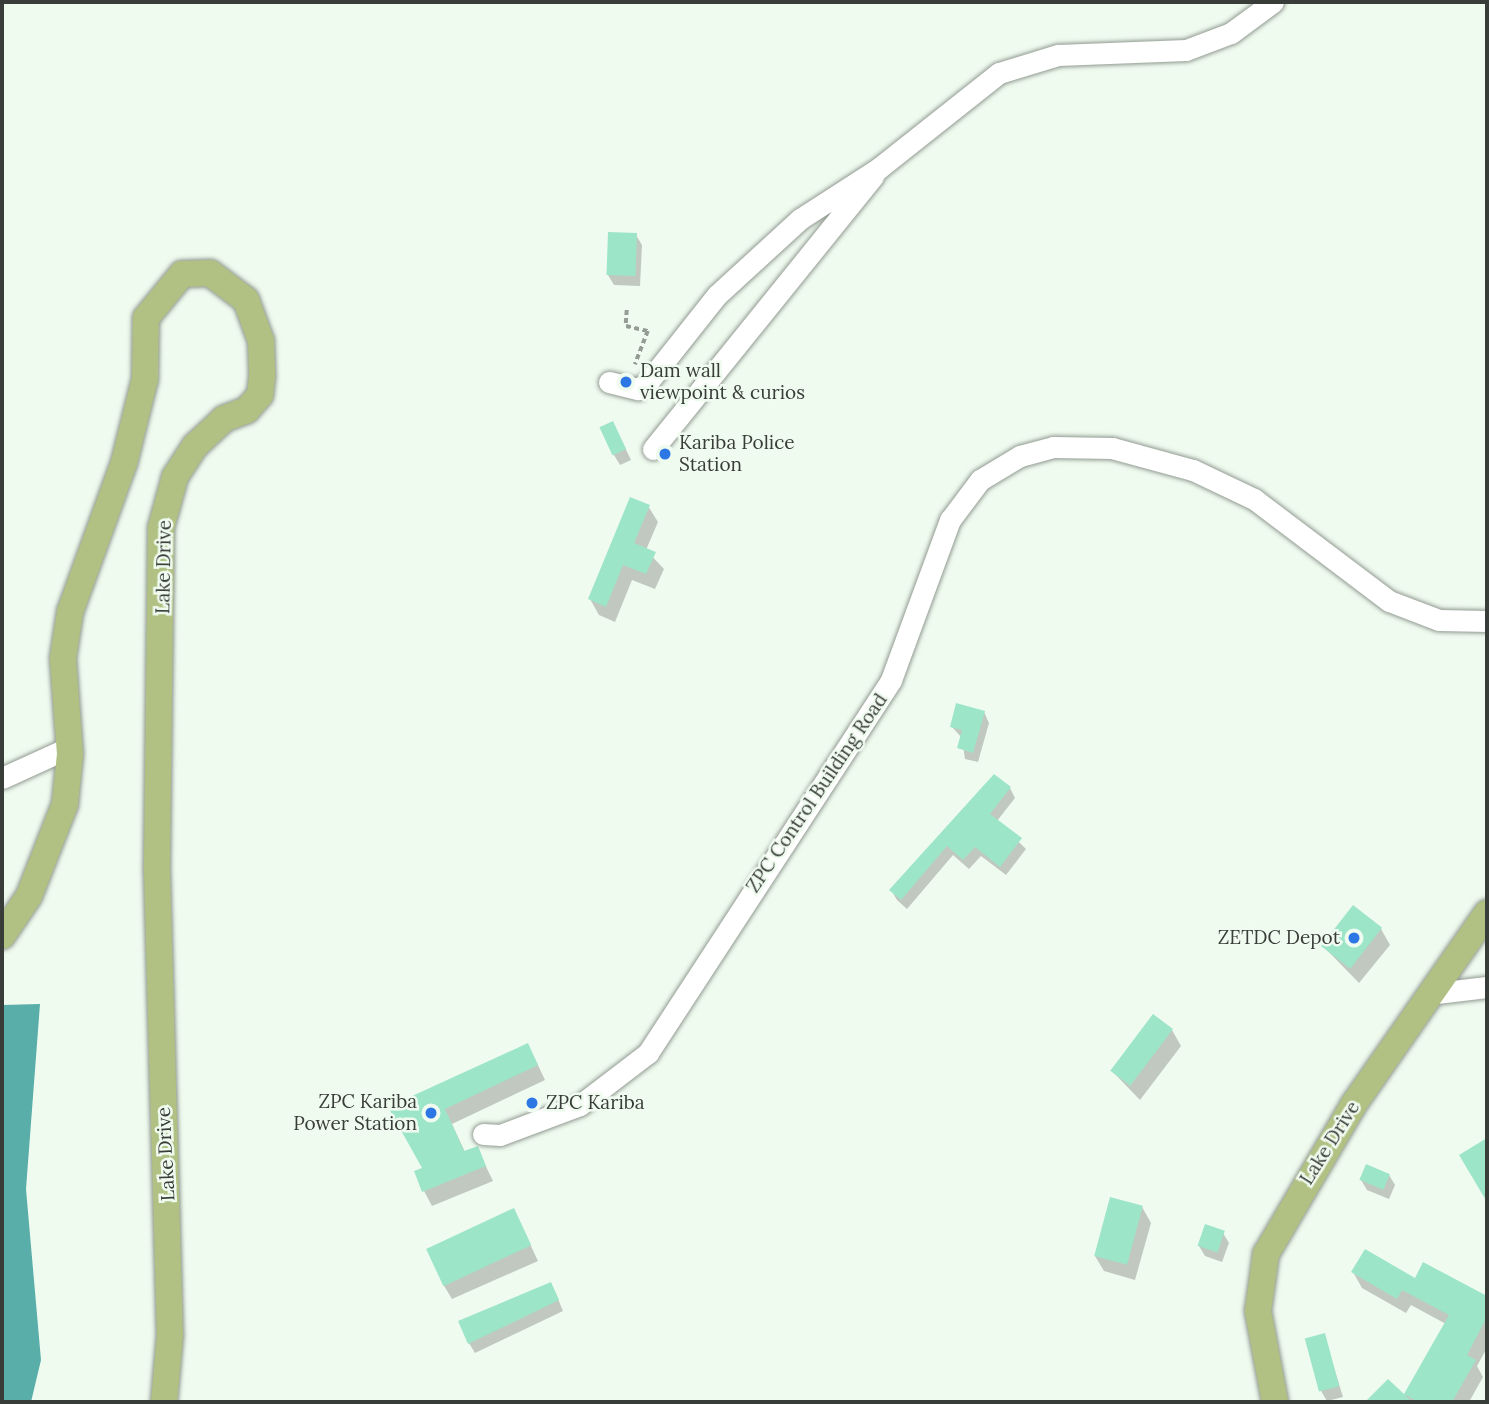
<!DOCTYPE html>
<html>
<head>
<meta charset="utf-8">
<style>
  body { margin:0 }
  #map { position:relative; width:1489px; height:1404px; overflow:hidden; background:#f0fbf0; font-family:Lora,serif }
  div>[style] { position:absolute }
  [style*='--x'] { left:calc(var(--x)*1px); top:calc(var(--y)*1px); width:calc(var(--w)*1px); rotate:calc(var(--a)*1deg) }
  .water>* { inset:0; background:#5aaea9 }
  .shadow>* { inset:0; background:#0003 }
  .building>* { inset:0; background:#9de5c9; transform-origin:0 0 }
  .path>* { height:3.5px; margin-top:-1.75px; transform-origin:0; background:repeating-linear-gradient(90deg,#949c94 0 5px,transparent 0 8.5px) }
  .roads { filter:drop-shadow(0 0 2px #929b92) drop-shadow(0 0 2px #929b92) }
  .minor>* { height:21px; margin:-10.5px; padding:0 10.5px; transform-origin:10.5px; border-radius:10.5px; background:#fff }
  .major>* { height:26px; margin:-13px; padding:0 13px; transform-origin:13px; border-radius:13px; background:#b0c183 }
  .dots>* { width:19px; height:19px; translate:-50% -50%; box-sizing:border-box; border:4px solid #f0fbf0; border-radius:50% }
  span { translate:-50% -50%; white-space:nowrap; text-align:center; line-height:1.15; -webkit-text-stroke:5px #f0fbf0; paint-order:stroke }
  .poi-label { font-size:19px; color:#393d39 }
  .left { translate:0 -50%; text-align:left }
  .right { translate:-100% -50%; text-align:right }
  .street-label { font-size:19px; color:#393d39 }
  .frame { position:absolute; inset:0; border:4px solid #393d39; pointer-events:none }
</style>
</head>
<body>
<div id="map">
  <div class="water">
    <i style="clip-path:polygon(40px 1004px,26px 1189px,41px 1360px,31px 1402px,2px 1402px,2px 1005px)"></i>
  </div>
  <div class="shadow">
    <i style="clip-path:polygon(636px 235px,642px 245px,640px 286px,614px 285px,608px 275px)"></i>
    <i style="clip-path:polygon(618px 433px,631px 460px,620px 465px,614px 455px)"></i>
    <i style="clip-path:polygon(648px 506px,658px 522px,646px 550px,664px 569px,655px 589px,632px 580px,615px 622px,599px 615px,590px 599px)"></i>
    <i style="clip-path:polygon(984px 712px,989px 723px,978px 762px,965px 759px,962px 738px,952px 727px)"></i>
    <i style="clip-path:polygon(1010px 788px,1015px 798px,997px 821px,1026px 849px,1006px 875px,981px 856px,969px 869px,953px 855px,907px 909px,897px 900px,891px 890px)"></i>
    <i style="clip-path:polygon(1381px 929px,1390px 945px,1359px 983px,1323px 946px)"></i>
    <i style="clip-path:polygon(1172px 1030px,1181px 1046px,1140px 1100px,1112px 1071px)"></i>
    <i style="clip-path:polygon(535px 1059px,545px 1080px,452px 1124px,465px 1152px,477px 1148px,493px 1181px,432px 1206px,424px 1191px,425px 1169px,390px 1108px)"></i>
    <i style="clip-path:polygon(1389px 1175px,1395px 1185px,1389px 1199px,1367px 1190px,1361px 1180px)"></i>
    <i style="clip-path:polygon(1142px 1207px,1151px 1223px,1135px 1280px,1104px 1271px,1095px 1256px)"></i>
    <i style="clip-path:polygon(514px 1210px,538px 1261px,452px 1299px,443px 1284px)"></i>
    <i style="clip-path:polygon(1223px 1233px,1229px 1243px,1222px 1262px,1205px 1256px,1199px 1246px)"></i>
    <i style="clip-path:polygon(1424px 1264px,1487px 1298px,1487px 1348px,1477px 1366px,1483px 1377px,1469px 1402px,1367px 1402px,1388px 1381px,1404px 1397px,1446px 1324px,1411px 1305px,1406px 1313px,1362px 1288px,1353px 1272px,1415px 1280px)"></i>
    <i style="clip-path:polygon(556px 1294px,563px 1311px,475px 1353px,469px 1343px)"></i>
    <i style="clip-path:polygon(1324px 1335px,1343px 1397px,1327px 1401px,1321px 1391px)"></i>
  </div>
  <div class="building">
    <i style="left:608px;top:232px;width:29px;height:43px;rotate:2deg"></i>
    <i style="left:613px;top:421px;width:31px;height:15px;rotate:65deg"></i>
    <i style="clip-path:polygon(630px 497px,650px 505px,634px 543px,656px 552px,646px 574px,623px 565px,606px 607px,588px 599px)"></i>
    <i style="clip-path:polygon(956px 703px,985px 711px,973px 753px,957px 748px,962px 730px,950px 727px)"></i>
    <i style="clip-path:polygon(994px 774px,1011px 787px,990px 814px,1022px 838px,1000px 867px,975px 847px,963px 860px,947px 846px,901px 900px,889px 890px)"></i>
    <i style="left:1353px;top:905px;width:37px;height:52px;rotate:38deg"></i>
    <i style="left:1153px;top:1014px;width:25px;height:71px;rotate:37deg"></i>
    <i style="clip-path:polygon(528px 1043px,538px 1065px,445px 1109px,464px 1151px,478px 1146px,486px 1166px,422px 1192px,414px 1171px,422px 1168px,388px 1107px)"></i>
    <i style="clip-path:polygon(1487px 1138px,1487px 1202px,1459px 1155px)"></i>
    <i style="left:1366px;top:1164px;width:26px;height:17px;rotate:23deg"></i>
    <i style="left:1110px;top:1197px;width:34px;height:61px;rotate:15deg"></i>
    <i style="left:514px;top:1208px;width:41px;height:97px;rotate:65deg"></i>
    <i style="left:1205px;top:1224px;width:21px;height:23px;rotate:19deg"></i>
    <i style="clip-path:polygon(1365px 1249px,1415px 1278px,1423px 1262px,1487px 1296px,1487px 1317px,1467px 1355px,1476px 1360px,1452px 1402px,1418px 1402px,1404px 1394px,1412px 1402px,1365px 1402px,1388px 1379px,1404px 1394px,1449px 1315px,1402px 1290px,1397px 1299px,1351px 1272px)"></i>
    <i style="clip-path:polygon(551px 1282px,559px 1300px,468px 1344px,458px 1321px)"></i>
    <i style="left:1325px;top:1333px;width:55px;height:21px;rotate:75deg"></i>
  </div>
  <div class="path">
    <i style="--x:627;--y:310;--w:16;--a:94"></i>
    <i style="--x:626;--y:326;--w:23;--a:13"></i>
    <i style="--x:648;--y:331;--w:36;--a:111"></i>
  </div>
  <div class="roads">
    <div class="minor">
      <i style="--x:609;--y:382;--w:30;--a:14"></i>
      <i style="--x:638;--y:389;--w:12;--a:-35"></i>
      <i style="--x:648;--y:382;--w:111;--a:-51.6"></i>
      <i style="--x:717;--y:295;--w:113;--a:-42.5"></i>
      <i style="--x:800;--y:219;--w:94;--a:-32.8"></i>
      <i style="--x:879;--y:168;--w:153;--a:-38.4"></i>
      <i style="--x:999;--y:73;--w:62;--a:-17"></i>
      <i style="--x:1058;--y:55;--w:128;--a:-2.2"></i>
      <i style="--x:1186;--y:50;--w:48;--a:-20.7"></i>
      <i style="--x:1231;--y:33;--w:52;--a:-36.4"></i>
      <i style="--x:653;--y:449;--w:351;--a:-51.1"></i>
      <i style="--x:2;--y:778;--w:75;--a:-24.5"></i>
      <i style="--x:1428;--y:994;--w:59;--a:-6.8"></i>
      <i style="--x:483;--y:1134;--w:17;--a:3"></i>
      <i style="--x:500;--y:1135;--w:85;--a:-20.6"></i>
      <i style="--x:580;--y:1105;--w:86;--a:-37.4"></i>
      <i style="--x:648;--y:1053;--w:445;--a:-56.9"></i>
      <i style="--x:891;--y:680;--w:171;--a:-69.8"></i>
      <i style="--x:950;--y:520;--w:50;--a:-53.1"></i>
      <i style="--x:980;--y:480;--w:47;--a:-31"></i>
      <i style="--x:1020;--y:456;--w:34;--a:-15"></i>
      <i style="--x:1053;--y:447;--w:59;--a:1"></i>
      <i style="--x:1112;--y:448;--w:84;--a:15.2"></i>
      <i style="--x:1193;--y:470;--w:68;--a:25.4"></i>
      <i style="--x:1254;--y:499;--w:169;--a:37.1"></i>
      <i style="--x:1389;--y:601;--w:53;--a:20.8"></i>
      <i style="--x:1439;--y:620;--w:48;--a:1.2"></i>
    </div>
    <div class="major">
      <i style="--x:2;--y:936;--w:48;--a:-56"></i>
      <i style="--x:29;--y:896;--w:99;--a:-68.6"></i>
      <i style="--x:65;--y:804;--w:50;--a:-84.3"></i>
      <i style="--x:70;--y:754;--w:96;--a:-94.2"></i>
      <i style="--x:63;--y:658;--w:47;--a:-81.3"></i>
      <i style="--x:70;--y:612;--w:158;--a:-70.1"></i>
      <i style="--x:124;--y:463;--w:87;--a:-76"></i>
      <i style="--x:145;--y:379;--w:61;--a:-89.1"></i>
      <i style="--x:146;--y:318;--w:57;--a:-50.7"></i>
      <i style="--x:182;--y:274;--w:28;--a:-2"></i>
      <i style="--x:210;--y:273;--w:45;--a:36.9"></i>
      <i style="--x:246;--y:300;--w:44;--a:69.9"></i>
      <i style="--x:261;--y:341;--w:36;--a:88"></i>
      <i style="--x:262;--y:377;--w:18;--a:96"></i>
      <i style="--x:260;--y:395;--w:20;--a:131"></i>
      <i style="--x:247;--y:410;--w:25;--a:159"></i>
      <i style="--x:224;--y:419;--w:40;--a:137"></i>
      <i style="--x:195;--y:446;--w:37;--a:123"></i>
      <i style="--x:175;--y:477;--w:53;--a:105.4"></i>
      <i style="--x:161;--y:528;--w:344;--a:90.7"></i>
      <i style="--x:157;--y:872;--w:463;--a:88.4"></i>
      <i style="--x:170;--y:1335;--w:67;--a:95.1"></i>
      <i style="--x:1275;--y:1402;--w:93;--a:-100.6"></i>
      <i style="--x:1258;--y:1311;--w:58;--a:-82"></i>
      <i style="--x:1266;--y:1254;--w:174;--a:-59.6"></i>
      <i style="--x:1354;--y:1104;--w:233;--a:-55.1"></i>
    </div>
  </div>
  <div class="dots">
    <i style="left:626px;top:382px;background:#2c77e3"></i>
    <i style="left:665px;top:454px;background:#2c77e3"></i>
    <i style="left:1354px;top:938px;background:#2c77e3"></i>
    <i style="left:532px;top:1103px;background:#2c77e3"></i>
    <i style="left:431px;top:1113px;background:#2c77e3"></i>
  </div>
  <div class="poi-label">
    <span class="left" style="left:640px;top:382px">Dam wall<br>viewpoint &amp; curios</span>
    <span class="left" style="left:679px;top:454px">Kariba Police<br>Station</span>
    <span class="right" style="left:1340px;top:938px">ZETDC Depot</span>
    <span class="right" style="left:417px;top:1113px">ZPC Kariba<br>Power Station</span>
    <span class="left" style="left:546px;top:1103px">ZPC Kariba</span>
  </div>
  <div class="street-label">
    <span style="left:164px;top:567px;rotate:-89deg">Lake Drive</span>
    <span style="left:817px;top:793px;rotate:-56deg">ZPC Control Building Road</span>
    <span style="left:1330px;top:1143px;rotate:-58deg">Lake Drive</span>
    <span style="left:166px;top:1154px;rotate:-93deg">Lake Drive</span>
  </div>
  <div class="frame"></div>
</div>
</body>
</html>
